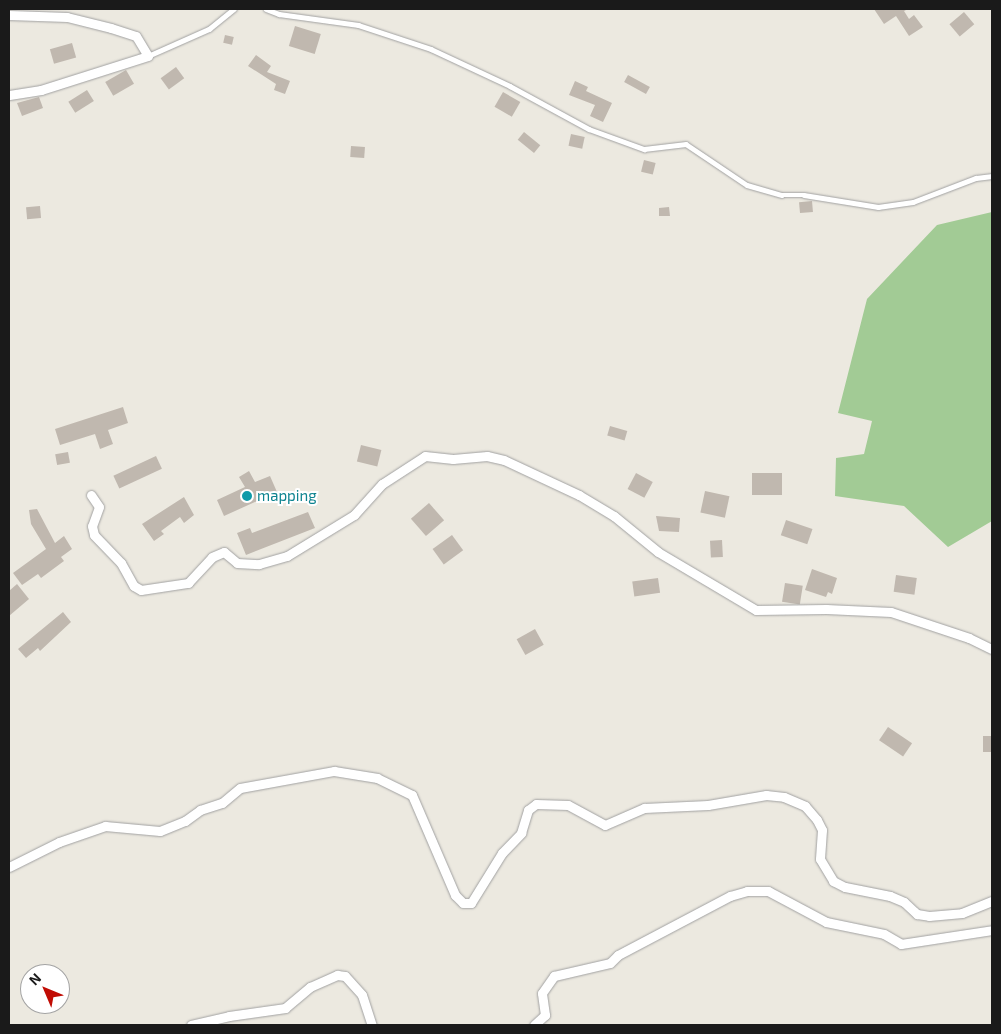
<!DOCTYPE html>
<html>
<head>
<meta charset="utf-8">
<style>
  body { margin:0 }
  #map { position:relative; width:1001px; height:1034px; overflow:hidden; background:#ece9e0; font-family:"Exo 2",sans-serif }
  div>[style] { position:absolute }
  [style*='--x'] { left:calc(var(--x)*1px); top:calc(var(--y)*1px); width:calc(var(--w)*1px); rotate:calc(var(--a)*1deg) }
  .forest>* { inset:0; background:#a2cb95 }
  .building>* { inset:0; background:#c0b8af; transform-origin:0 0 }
  .roads { filter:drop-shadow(0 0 1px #a1a1a1) drop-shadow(0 0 1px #a1a1a1) }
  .service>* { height:4.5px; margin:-2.25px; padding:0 2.25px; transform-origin:2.25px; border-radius:2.25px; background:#fff }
  .minor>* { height:9px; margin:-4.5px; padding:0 4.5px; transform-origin:4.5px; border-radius:4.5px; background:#fff }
  .dots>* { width:14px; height:14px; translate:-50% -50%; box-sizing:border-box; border:2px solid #fff; border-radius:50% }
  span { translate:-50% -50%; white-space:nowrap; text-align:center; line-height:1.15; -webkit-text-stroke:4px #fff; paint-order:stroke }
  .culture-label { font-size:15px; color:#0d838f }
  .left { translate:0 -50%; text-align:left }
  .frame { position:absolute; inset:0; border:10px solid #1a1a1a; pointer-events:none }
  .north { position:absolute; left:20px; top:964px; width:50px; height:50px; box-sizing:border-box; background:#fff; border:1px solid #a3a3a3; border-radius:50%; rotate:315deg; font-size:14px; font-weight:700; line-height:20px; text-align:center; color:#1a1a1a }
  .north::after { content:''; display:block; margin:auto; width:18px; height:22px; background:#c10c04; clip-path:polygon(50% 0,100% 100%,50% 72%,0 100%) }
</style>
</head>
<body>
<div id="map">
  <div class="forest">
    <i style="clip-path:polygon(992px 212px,992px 521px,948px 547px,904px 506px,835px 496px,836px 458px,864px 454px,872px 421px,838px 413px,867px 299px,937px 225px)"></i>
  </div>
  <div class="building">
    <i style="clip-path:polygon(874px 9px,908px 9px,904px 11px,909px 19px,914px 15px,923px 27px,909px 36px,896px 16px,884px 24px)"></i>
    <i style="left:964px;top:12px;width:16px;height:19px;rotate:50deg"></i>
    <i style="left:295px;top:26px;width:27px;height:21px;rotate:17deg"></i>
    <i style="left:225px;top:35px;width:9px;height:8px;rotate:13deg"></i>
    <i style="left:72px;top:43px;width:15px;height:23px;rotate:74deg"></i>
    <i style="clip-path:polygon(256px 55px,271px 66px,267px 72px,290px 81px,285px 94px,274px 90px,276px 84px,248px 66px)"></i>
    <i style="left:176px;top:67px;width:14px;height:19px;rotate:54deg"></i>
    <i style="left:126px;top:70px;width:16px;height:24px;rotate:60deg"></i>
    <i style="left:628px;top:75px;width:25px;height:8px;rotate:29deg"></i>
    <i style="clip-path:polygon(575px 81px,588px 87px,586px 91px,612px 103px,603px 122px,590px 116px,595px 105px,569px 95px)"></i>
    <i style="left:87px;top:90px;width:13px;height:22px;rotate:58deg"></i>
    <i style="left:503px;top:92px;width:20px;height:17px;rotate:30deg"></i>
    <i style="clip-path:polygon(39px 97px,43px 108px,22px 116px,17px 103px)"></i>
    <i style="left:524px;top:132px;width:21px;height:10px;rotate:39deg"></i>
    <i style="left:571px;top:134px;width:14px;height:12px;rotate:12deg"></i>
    <i style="left:351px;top:146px;width:14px;height:11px;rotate:4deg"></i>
    <i style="left:644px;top:160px;width:12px;height:12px;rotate:14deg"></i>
    <i style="left:812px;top:201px;width:11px;height:13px;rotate:85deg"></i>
    <i style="left:40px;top:206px;width:12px;height:14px;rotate:85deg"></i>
    <i style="clip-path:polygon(669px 207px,670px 216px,659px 216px,659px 208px)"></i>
    <i style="clip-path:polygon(123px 407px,128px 423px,108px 430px,113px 444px,100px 449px,95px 434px,60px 445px,55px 429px)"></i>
    <i style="left:610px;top:426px;width:18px;height:10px;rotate:16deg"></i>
    <i style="left:361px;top:445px;width:21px;height:17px;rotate:14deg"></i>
    <i style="left:68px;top:452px;width:11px;height:13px;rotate:80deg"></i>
    <i style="left:156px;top:456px;width:14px;height:47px;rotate:65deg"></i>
    <i style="clip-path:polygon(249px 471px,255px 482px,270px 476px,277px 492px,224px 516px,217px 500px,245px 487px,239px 477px)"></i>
    <i style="left:636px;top:473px;width:19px;height:18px;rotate:28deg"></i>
    <i style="left:752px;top:473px;width:30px;height:22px"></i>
    <i style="left:705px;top:491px;width:25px;height:22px;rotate:12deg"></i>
    <i style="clip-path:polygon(184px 497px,194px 515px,184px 523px,180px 517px,161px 531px,164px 534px,154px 541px,142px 524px)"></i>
    <i style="left:429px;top:503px;width:23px;height:24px;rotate:49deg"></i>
    <i style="clip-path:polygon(37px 509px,55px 543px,64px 536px,72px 549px,61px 557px,64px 561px,41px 578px,38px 574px,22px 585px,13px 573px,46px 549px,31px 524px,29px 510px)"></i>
    <i style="clip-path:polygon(308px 512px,315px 528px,246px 555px,237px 533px,250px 528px,252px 533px)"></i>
    <i style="clip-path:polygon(656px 516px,680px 518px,679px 532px,659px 531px)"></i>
    <i style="left:786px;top:520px;width:28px;height:16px;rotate:19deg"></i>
    <i style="left:452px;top:535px;width:19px;height:24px;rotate:54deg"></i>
    <i style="left:722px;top:540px;width:17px;height:12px;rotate:87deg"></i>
    <i style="clip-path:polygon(812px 569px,837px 578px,832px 594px,828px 592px,826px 597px,805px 590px)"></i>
    <i style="left:896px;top:575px;width:21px;height:17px;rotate:8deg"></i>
    <i style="left:658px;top:578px;width:15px;height:26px;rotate:82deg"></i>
    <i style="left:785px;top:583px;width:18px;height:19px;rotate:9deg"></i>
    <i style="clip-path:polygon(17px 584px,29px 599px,9px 616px,9px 591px)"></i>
    <i style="clip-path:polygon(63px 612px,71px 622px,40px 651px,38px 648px,26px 658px,18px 649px)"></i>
    <i style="left:535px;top:629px;width:18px;height:21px;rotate:61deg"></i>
    <i style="left:888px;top:727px;width:29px;height:16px;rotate:34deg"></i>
    <i style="left:983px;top:736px;width:9px;height:16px"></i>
  </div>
  <div class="roads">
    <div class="service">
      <i style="--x:266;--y:9;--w:14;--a:21"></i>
      <i style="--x:279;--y:14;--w:80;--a:7.9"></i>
      <i style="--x:358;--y:25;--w:77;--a:18.2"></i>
      <i style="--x:431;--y:49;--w:87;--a:25.1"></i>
      <i style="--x:510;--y:86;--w:90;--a:28.6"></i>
      <i style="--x:589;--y:129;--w:59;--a:20"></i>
      <i style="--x:644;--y:149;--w:42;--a:-6.8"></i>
      <i style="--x:686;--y:144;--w:73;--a:33.9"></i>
      <i style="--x:747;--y:185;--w:36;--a:16"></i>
      <i style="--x:782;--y:195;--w:22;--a:0"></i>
      <i style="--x:804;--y:195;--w:75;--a:9.2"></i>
      <i style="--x:878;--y:207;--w:35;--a:-8"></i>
      <i style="--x:913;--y:202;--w:67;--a:-20.9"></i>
      <i style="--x:976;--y:178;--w:16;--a:-7"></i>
      <i style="--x:148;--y:56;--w:67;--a:-23.9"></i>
      <i style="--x:209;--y:29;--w:32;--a:-39"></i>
    </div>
    <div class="minor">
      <i style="--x:9;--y:15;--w:58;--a:2"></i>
      <i style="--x:67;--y:17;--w:45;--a:14"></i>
      <i style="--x:111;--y:28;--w:26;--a:18"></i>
      <i style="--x:136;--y:36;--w:23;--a:59"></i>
      <i style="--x:148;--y:56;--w:112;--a:162.4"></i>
      <i style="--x:41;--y:90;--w:32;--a:171"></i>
      <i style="--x:91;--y:495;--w:14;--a:56"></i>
      <i style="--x:99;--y:507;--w:20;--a:110"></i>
      <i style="--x:92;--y:526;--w:9;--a:77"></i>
      <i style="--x:94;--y:535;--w:39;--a:46"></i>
      <i style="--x:121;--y:563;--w:26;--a:61"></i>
      <i style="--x:134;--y:586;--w:8;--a:30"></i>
      <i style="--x:141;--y:590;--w:48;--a:-8.5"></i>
      <i style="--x:188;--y:583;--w:35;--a:-47"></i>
      <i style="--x:212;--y:557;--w:13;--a:-23"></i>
      <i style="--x:224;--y:552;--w:17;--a:40"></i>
      <i style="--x:237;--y:563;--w:22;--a:3"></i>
      <i style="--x:259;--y:564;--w:29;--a:-16"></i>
      <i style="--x:287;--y:556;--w:79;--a:-31.5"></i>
      <i style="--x:354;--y:515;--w:42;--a:-47.9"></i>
      <i style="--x:382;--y:484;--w:51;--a:-33.1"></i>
      <i style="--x:425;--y:456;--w:28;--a:6"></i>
      <i style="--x:453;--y:459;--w:34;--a:-5"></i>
      <i style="--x:487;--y:456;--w:17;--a:13"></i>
      <i style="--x:504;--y:460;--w:83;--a:25"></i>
      <i style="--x:579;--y:495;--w:41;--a:31"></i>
      <i style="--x:614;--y:516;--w:57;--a:39.3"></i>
      <i style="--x:658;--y:552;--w:114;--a:30.6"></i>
      <i style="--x:756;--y:610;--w:70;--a:-0.8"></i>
      <i style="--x:826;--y:609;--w:65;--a:2.6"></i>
      <i style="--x:891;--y:612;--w:82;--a:18.4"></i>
      <i style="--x:969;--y:638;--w:25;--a:26"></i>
      <i style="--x:9;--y:867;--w:56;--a:-26.6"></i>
      <i style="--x:59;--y:842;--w:49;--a:-19.2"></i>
      <i style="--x:105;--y:826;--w:55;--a:5.2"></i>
      <i style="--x:160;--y:831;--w:27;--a:-22"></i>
      <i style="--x:185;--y:821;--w:19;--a:-36"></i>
      <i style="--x:200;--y:810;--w:23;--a:-18"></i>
      <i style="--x:222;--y:803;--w:23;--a:-40"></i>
      <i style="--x:240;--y:788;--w:96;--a:-10.3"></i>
      <i style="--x:334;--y:771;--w:44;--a:9.2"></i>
      <i style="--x:377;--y:778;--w:39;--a:26"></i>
      <i style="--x:412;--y:795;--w:109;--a:66.7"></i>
      <i style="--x:455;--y:895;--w:11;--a:45"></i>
      <i style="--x:463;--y:903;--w:8;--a:0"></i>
      <i style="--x:471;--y:903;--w:59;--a:-58.2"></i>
      <i style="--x:502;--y:853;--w:28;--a:-46"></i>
      <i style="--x:521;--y:833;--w:24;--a:-73"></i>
      <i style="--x:528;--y:810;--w:10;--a:-37"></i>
      <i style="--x:536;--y:804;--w:32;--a:2"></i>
      <i style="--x:568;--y:805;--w:42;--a:28.4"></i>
      <i style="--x:605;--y:825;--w:43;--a:-23.6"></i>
      <i style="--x:644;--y:808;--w:64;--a:-2.7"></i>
      <i style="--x:708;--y:805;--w:59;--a:-9.8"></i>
      <i style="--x:766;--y:795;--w:18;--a:6"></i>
      <i style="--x:784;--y:797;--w:23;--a:23"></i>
      <i style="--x:805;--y:806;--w:18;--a:49"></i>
      <i style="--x:817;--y:820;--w:11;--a:63"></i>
      <i style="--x:822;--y:830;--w:29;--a:94"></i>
      <i style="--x:820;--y:859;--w:26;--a:59"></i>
      <i style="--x:833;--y:881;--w:13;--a:27"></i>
      <i style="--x:845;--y:887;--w:46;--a:11.3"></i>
      <i style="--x:890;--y:896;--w:15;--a:23"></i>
      <i style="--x:904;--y:902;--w:18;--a:43"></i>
      <i style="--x:917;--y:914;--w:12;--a:9"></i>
      <i style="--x:929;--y:916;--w:33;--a:-5"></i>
      <i style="--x:962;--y:913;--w:32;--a:-22"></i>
      <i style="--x:191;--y:1025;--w:39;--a:-13"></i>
      <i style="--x:229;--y:1016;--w:57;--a:-8.1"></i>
      <i style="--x:285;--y:1008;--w:33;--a:-40"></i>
      <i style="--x:310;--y:987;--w:30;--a:-24"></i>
      <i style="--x:337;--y:975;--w:8;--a:7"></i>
      <i style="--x:345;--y:976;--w:25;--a:48"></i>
      <i style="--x:362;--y:995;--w:32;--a:72"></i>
      <i style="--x:534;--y:1025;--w:15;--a:-42"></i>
      <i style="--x:545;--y:1015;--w:22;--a:-98"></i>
      <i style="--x:542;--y:993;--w:21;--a:-55"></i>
      <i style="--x:554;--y:976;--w:57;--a:-13.1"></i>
      <i style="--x:610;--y:963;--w:11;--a:-45"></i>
      <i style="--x:618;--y:955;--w:127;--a:-27.8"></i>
      <i style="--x:730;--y:896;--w:18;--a:-16"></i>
      <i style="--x:747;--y:891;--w:21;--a:0"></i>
      <i style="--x:768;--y:891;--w:66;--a:28.1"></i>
      <i style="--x:826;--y:922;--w:59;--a:11.7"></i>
      <i style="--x:884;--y:934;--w:20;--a:30"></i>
      <i style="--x:901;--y:944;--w:92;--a:-8.7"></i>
    </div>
  </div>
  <div class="dots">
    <i style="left:247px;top:496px;background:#0f9aa8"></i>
  </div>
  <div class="culture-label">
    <span class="left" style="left:257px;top:496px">mapping</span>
  </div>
  <div class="frame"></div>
  <div class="north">N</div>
</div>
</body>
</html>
